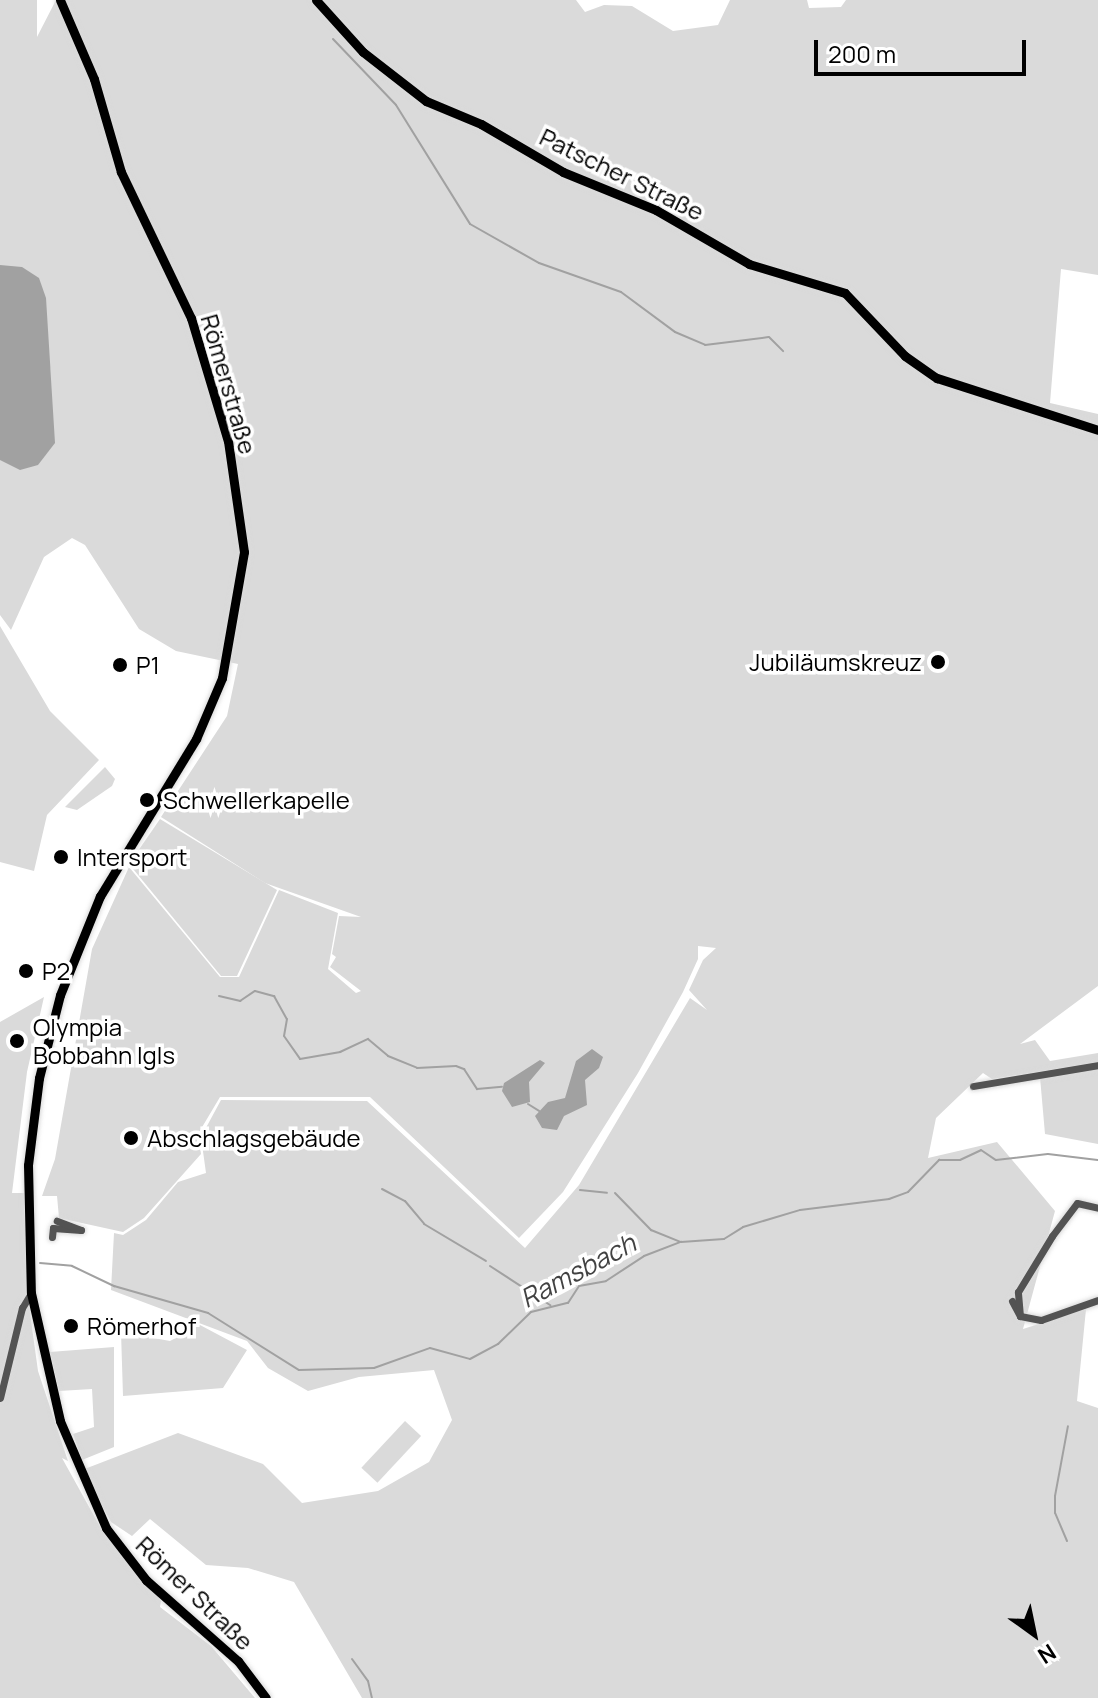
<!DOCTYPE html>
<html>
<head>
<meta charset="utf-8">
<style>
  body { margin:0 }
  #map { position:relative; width:1098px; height:1698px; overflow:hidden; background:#fff; font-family:Manrope,sans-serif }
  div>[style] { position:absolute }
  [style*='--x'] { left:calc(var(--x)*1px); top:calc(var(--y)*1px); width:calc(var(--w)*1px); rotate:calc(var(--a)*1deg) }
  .green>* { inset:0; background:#dadada; transform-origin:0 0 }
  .water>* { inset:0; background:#a1a1a1 }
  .stream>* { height:2px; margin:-1px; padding:0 1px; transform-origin:1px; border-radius:1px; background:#a1a1a1 }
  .roads { filter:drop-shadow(0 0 2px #dbdbdb) drop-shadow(0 0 2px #dbdbdb) }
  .minor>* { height:7px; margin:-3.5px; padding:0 3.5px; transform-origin:3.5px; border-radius:3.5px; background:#535353 }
  .major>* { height:9px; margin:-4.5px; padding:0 4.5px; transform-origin:4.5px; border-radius:4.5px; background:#000 }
  .dots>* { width:22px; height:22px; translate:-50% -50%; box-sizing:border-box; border:4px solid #fff; border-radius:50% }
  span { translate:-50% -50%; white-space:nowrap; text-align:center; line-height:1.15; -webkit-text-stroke:7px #fff; paint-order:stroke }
  .street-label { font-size:24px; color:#000 }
  .poi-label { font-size:24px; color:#000 }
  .right { translate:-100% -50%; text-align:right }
  .left { translate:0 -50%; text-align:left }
  .water-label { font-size:26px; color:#424242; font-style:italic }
  .north { position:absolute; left:994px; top:1594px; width:80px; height:80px; -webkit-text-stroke:6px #fff; paint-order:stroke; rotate:147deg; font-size:22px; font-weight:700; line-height:32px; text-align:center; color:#000 }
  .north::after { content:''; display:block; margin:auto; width:28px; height:36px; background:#000; clip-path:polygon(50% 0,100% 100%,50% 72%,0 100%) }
  .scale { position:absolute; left:814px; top:40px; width:212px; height:36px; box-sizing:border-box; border:4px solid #000; border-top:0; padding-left:10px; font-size:24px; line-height:28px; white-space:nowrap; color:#000; -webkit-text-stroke:6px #fff; paint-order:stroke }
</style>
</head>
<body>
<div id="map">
  <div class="green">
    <i style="clip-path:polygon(0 0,37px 0,37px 37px,56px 0,576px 0,585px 12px,604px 5px,632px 6px,673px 31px,718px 25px,730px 0,807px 0,809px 8px,841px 7px,846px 0,1098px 0,1098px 275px,1061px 269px,1050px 403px,1098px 414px,1098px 986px,1020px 1044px,1035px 1040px,1050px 1061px,1098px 1053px,1098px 1062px,992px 1079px,983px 1073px,936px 1118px,928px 1158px,997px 1142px,1055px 1211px,1023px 1329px,1086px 1309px,1077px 1401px,1098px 1408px,1098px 1698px,362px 1698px,294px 1582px,248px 1568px,206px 1565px,150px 1519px,132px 1536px,111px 1522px,82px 1470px,178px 1433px,263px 1464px,302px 1503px,378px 1491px,429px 1462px,452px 1420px,434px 1370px,359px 1377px,308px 1391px,268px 1368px,247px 1341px,111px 1290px,114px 1233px,123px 1235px,146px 1220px,178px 1182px,206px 1173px,201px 1137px,221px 1100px,367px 1101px,525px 1248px,579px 1185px,690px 998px,707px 1010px,689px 990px,703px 960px,716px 948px,698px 946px,698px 959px,683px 992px,638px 1073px,563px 1192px,519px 1238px,370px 1097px,220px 1097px,198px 1134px,201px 1154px,144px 1218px,123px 1232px,59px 1218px,57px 1196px,42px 1196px,55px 1159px,92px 949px,129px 867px,220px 977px,239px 977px,279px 890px,338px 913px,328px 969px,356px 993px,361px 991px,330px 967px,336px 957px,332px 954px,339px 916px,361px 917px,265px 883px,161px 817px,227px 716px,238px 664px,176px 651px,139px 629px,85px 545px,72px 538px,44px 557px,11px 630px,0 615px)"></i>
    <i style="clip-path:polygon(0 626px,50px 711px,99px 760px,47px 815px,34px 871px,0 862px)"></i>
    <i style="clip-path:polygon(105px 767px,115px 779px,112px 786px,77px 810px,65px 807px)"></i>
    <i style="clip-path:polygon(160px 819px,277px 890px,237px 976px,221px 976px,129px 864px)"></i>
    <i style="clip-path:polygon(44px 997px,27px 1072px,12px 1193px,24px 1193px,27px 1291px,38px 1371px,68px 1461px,62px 1458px,103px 1532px,161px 1601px,160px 1607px,211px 1646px,255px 1698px,0 1698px,0 1022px)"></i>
    <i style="clip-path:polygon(1098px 1068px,1098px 1144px,1045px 1134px,1040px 1077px)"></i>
    <i style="clip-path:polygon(200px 1325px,247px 1350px,223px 1388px,123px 1396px,121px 1332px,170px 1341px)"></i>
    <i style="clip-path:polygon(114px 1347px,114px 1447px,82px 1460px,73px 1434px,94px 1427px,92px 1389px,59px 1391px,50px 1352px)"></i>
    <i style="left:405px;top:1421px;width:22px;height:64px;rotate:43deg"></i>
  </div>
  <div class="water">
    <i style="clip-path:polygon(0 265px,22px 267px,39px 278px,46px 298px,55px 443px,38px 465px,20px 470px,0 460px)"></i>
    <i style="clip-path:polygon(592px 1049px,603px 1057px,599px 1068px,585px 1080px,587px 1105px,564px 1116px,557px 1130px,542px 1128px,535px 1116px,548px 1102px,565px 1098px,576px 1061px)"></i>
    <i style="clip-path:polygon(540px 1060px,545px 1063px,529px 1082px,530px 1102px,512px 1107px,502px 1091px,504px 1083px)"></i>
  </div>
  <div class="stream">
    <i style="--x:333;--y:39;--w:91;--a:46.3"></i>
    <i style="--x:396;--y:105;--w:140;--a:58.1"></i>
    <i style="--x:470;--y:224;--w:79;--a:29.5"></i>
    <i style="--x:539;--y:263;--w:87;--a:19.5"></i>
    <i style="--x:621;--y:292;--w:67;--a:36.5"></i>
    <i style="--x:675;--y:332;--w:33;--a:23"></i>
    <i style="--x:705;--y:345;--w:64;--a:-7.1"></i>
    <i style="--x:769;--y:337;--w:20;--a:45"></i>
    <i style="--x:219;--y:996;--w:22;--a:13"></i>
    <i style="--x:240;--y:1001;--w:18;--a:-34"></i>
    <i style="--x:255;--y:991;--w:20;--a:15"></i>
    <i style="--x:274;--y:996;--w:26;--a:61"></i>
    <i style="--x:287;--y:1019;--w:17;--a:100"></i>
    <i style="--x:284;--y:1036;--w:28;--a:55"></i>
    <i style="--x:300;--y:1059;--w:41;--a:-9.9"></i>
    <i style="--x:340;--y:1052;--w:31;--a:-25"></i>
    <i style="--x:368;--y:1039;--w:26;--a:40"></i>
    <i style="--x:388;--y:1056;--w:31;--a:22"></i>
    <i style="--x:417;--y:1068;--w:39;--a:-3"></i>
    <i style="--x:456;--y:1066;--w:9;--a:21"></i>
    <i style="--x:464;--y:1069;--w:24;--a:57"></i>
    <i style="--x:477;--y:1089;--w:25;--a:-5"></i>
    <i style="--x:528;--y:1104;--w:13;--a:32"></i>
    <i style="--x:382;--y:1189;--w:26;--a:28"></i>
    <i style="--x:405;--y:1201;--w:30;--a:50"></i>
    <i style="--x:424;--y:1224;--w:72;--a:30.8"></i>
    <i style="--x:580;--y:1190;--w:27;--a:6"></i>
    <i style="--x:615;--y:1193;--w:52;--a:45.8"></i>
    <i style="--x:651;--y:1230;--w:31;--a:22"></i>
    <i style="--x:40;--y:1263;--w:32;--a:5"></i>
    <i style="--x:72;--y:1266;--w:47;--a:25.5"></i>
    <i style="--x:114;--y:1286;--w:98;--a:16"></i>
    <i style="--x:208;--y:1313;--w:107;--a:32.1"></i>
    <i style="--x:299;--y:1370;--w:75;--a:-1.5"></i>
    <i style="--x:374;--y:1368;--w:59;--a:-19.7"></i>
    <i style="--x:430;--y:1348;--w:41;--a:15.4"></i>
    <i style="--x:470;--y:1359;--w:32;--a:-28"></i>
    <i style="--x:498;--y:1344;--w:46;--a:-44.1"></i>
    <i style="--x:531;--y:1312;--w:38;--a:-14"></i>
    <i style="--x:568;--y:1303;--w:20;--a:-57"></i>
    <i style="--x:579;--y:1286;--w:27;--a:-10"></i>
    <i style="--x:606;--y:1281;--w:45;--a:-33.3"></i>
    <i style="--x:644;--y:1256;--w:40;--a:-21"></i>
    <i style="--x:681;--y:1242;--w:43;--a:-4"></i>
    <i style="--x:724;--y:1239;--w:22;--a:-32"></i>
    <i style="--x:743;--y:1227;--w:59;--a:-16.6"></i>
    <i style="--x:800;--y:1210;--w:90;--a:-7"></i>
    <i style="--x:889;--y:1199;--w:20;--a:-20"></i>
    <i style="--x:908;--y:1192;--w:45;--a:-45.9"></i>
    <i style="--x:939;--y:1160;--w:21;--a:0"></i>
    <i style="--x:960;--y:1160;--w:23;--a:-25"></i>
    <i style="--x:981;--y:1150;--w:18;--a:34"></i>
    <i style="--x:996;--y:1160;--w:52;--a:-6.6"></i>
    <i style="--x:1048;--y:1154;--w:50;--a:6.8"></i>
    <i style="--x:490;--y:1266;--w:72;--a:33"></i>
    <i style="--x:1067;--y:1541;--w:30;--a:-113"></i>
    <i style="--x:1055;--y:1513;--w:17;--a:-90"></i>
    <i style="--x:1055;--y:1496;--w:71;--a:-79.5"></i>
    <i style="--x:352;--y:1659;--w:27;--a:54"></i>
    <i style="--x:368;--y:1681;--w:17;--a:77"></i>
  </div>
  <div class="roads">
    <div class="minor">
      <i style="--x:973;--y:1086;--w:127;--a:-9.5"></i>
      <i style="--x:52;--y:1237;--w:9;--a:-84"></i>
      <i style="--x:53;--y:1228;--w:28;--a:4"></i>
      <i style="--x:81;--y:1230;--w:26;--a:-159"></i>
      <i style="--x:1012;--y:1301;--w:17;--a:62"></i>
      <i style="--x:1020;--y:1316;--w:21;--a:11"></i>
      <i style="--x:1041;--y:1320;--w:60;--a:-19.3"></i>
      <i style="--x:1020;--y:1316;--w:24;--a:-95"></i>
      <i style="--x:1018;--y:1292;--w:66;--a:-58.7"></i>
      <i style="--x:1052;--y:1236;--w:41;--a:-52.9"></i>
      <i style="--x:1077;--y:1203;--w:22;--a:13"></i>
      <i style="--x:0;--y:1398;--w:93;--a:-76.3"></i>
      <i style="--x:22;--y:1308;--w:17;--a:-59"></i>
    </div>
    <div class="major">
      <i style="--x:60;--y:0;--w:86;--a:66.7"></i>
      <i style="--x:94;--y:79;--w:97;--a:73.8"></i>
      <i style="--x:121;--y:172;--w:162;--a:64.4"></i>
      <i style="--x:191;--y:318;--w:128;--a:73.3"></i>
      <i style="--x:228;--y:441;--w:112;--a:81.8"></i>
      <i style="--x:244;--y:552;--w:128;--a:99.9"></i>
      <i style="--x:222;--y:678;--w:66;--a:113.1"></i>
      <i style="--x:196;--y:739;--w:184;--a:121.4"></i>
      <i style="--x:100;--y:896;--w:107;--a:112"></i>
      <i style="--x:60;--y:995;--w:86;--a:104.2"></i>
      <i style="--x:39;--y:1078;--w:88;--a:97.2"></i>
      <i style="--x:28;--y:1165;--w:128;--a:88.7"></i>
      <i style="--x:31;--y:1293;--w:131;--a:77.2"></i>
      <i style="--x:60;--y:1421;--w:116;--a:66.7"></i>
      <i style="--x:106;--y:1528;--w:66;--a:52.4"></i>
      <i style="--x:146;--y:1580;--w:123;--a:41.4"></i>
      <i style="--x:238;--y:1661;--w:46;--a:52.9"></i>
      <i style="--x:316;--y:0;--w:70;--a:47.9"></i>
      <i style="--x:363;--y:52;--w:80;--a:37.9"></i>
      <i style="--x:426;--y:101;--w:60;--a:22.7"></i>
      <i style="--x:481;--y:124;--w:95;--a:30.3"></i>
      <i style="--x:563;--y:172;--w:100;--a:22.2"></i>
      <i style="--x:656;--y:210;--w:108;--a:30.1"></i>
      <i style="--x:749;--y:264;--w:100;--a:16.8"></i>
      <i style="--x:845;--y:293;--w:87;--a:46.4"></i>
      <i style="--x:905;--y:356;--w:39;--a:35"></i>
      <i style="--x:937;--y:378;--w:169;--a:17.9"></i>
    </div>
  </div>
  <div class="dots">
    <i style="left:938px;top:662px;background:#000"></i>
    <i style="left:120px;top:665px;background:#000"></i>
    <i style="left:147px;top:800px;background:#000"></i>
    <i style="left:61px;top:857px;background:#000"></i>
    <i style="left:26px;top:971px;background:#000"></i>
    <i style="left:17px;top:1041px;background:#000"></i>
    <i style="left:131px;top:1138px;background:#000"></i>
    <i style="left:71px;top:1326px;background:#000"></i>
  </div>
  <div class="street-label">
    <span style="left:622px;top:174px;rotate:26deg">Patscher Straße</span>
    <span style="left:229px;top:384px;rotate:74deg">Römerstraße</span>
    <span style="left:195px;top:1593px;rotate:44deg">Römer Straße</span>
  </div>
  <div class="poi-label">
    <span class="right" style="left:922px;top:662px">Jubiläumskreuz</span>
    <span class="left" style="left:136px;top:665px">P1</span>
    <span class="left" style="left:163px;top:800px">Schwellerkapelle</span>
    <span class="left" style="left:77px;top:857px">Intersport</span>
    <span class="left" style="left:42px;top:971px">P2</span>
    <span class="left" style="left:33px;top:1041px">Olympia<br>Bobbahn Igls</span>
    <span class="left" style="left:147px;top:1138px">Abschlagsgebäude</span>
    <span class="left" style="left:87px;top:1326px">Römerhof</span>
  </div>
  <div class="water-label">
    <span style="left:578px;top:1271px;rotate:-28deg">Ramsbach</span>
  </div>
  <div class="north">N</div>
  <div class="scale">200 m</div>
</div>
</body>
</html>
